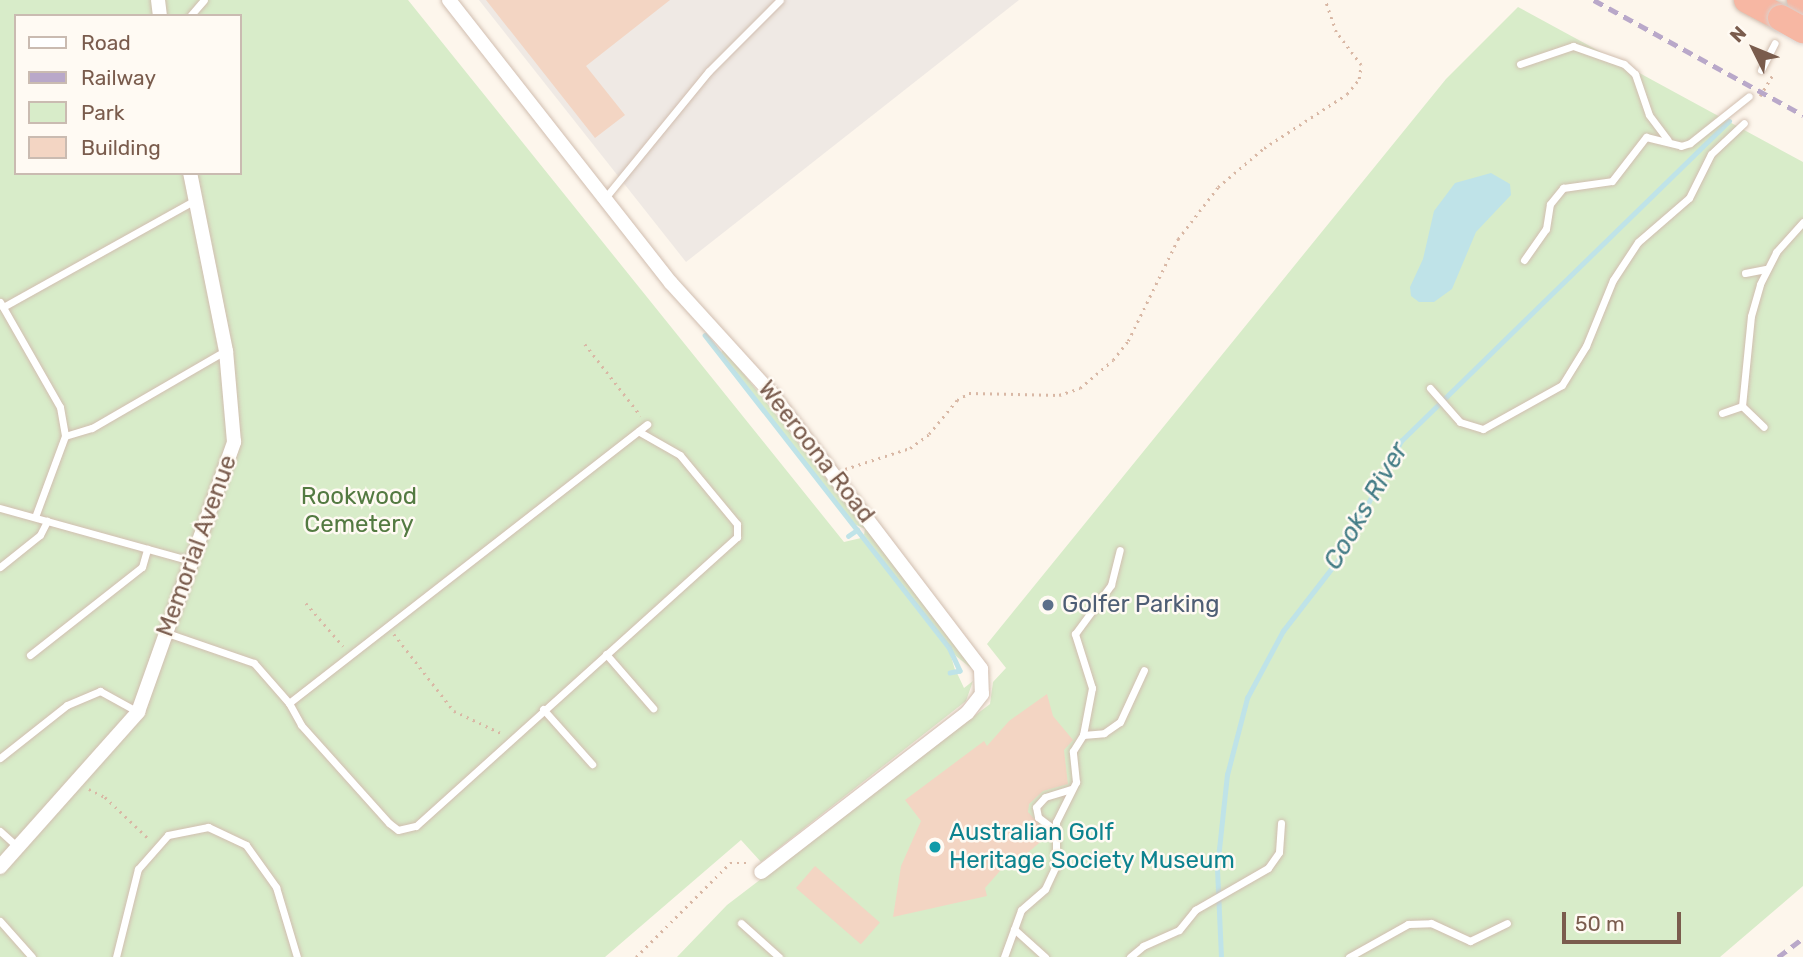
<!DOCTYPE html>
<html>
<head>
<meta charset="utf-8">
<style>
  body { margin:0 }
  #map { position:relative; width:1803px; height:957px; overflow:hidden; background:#fdf6ec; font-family:Rubik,sans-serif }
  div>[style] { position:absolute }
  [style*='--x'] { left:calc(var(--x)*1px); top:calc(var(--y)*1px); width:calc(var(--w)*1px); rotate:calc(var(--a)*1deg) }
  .industrial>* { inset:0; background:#efe9e4 }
  .green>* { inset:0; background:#d8ecc9 }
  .water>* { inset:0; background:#bfe3e8 }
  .stream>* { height:4.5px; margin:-2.25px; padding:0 2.25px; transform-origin:2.25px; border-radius:2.25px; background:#bfe3e8 }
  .building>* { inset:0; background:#f3d5c3; transform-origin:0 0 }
  .path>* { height:2.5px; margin-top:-1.25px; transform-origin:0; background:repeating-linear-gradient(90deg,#d9b8a5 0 2px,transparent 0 7px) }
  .roads { filter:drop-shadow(0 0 2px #d1beb0) drop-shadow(0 0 2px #d1beb0) }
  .lane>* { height:7px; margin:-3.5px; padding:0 3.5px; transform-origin:3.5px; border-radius:3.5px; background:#fff }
  .street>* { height:14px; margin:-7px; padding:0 7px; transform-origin:7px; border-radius:7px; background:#fff }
  .highway>* { height:26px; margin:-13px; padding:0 13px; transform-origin:13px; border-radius:13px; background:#f7b7a3 }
  .rail>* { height:4.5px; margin-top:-2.25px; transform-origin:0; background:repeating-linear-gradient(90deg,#b9a8c9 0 10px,transparent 0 17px) }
  .bridges { filter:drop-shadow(0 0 2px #dad1cd) drop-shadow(0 0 2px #dad1cd) }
  .highway-bridge>* { height:26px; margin:-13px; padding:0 13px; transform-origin:13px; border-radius:13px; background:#f7b7a3 }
  .dots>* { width:19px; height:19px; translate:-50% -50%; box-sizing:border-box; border:4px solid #fffaf3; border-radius:50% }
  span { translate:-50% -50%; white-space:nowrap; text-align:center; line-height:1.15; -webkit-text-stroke:5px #fffaf3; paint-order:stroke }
  .street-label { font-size:24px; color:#7a5c4d }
  .park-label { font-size:24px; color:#537a41 }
  .service-label { font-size:24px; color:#4e5e75 }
  .left { translate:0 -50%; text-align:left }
  .culture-label { font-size:24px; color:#0d838f }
  .water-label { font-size:26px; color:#437c86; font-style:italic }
  .legend { position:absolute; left:14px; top:14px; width:228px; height:161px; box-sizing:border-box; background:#fffaf3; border:2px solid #cabbb1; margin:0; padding:9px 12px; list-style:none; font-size:21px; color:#7a5c4d }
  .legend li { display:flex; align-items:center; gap:14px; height:35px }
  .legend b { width:35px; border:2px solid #cabbb1 }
  .north { position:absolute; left:1719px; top:14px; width:70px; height:70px; -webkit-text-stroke:5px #fffaf3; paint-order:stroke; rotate:313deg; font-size:19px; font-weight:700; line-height:28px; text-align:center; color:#7a5c4d }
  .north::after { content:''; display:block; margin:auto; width:24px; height:32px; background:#7a5c4d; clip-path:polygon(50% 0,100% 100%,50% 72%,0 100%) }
  .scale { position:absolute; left:1562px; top:912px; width:119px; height:32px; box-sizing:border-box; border:4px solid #7a5c4d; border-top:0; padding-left:9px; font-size:21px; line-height:24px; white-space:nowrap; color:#7a5c4d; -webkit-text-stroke:5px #fffaf3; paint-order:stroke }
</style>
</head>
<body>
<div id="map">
  <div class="industrial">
    <i style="clip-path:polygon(479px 0,1019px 0,686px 262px)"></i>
  </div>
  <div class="green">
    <i style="clip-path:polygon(evenodd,0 0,408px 0,844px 542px,861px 538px,949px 649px,955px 670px,949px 671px,951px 675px,957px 673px,964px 688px,973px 681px,966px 701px,761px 862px,741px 840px,605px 957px,0 957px,0 0,16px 16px,240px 16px,240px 173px,16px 173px,16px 16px)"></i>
    <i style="clip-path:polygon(1518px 7px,1803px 162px,1803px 886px,1720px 957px,677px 957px,727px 905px,990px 704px,993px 682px,1006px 668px,987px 644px,1446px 79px)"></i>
    <i style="clip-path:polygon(724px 349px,958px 645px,972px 669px,956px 656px,864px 535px,865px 529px,854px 524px,765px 409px,721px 352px)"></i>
  </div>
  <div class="water">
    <i style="clip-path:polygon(1491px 173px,1510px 184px,1511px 195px,1476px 232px,1452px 289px,1434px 302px,1419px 302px,1411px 296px,1410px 287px,1423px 259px,1434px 211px,1455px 183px)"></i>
  </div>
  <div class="stream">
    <i style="--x:705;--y:335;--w:396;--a:52"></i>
    <i style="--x:949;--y:647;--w:26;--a:65"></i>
    <i style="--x:960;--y:671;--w:10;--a:169"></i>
    <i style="--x:848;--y:536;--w:11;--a:-34"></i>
    <i style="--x:1221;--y:957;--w:89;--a:-92.6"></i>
    <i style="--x:1217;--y:868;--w:94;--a:-83.9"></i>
    <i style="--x:1227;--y:775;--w:80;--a:-75.4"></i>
    <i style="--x:1247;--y:698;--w:76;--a:-61.8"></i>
    <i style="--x:1283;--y:631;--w:90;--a:-52.2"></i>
    <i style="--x:1338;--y:560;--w:135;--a:-62.1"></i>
    <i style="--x:1401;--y:441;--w:458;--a:-44.3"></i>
  </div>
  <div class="building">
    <i style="clip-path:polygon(486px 0,670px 0,586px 66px,625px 115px,595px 138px)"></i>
    <i style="clip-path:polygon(1047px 694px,1053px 716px,1073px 740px,1064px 750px,1068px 784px,1043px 791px,1029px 804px,1028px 812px,1045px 830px,1045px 838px,1011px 867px,1007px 863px,985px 888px,987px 896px,893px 917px,901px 866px,921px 821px,905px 800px,984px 741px,987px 746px,1009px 721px)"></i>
    <i style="left:815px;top:866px;width:86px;height:29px;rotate:41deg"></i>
  </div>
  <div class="path">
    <i style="--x:1760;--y:96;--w:27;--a:-59"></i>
    <i style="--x:585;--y:344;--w:91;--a:52.1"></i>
    <i style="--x:845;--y:469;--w:68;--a:-17.9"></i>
    <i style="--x:910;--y:448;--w:24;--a:-36"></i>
    <i style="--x:929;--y:434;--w:44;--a:-50.5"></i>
    <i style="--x:957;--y:400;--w:14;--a:-30"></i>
    <i style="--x:969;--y:393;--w:90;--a:1.3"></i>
    <i style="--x:1059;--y:395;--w:22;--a:-18"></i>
    <i style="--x:1080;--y:388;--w:43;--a:-40.3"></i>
    <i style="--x:1113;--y:360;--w:24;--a:-52"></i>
    <i style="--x:1128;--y:341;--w:114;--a:-63.9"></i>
    <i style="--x:1178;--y:239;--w:66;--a:-52.4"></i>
    <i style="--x:1218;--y:187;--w:60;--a:-40.3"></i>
    <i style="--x:1264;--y:148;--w:99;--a:-33"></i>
    <i style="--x:1347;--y:94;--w:19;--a:-51"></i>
    <i style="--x:1359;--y:79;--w:14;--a:-82"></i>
    <i style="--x:1361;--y:65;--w:41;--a:-127.1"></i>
    <i style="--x:1336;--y:32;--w:34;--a:-109"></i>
    <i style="--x:306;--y:603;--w:57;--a:49.3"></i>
    <i style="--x:394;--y:634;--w:98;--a:52.1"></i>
    <i style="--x:454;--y:711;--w:52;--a:25.1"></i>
    <i style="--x:89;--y:789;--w:18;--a:27"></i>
    <i style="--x:105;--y:797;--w:62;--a:43.7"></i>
    <i style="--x:636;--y:957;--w:133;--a:-45"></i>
    <i style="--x:730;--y:863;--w:21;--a:0"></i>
  </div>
  <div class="roads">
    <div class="lane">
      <i style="--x:190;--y:16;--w:21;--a:-49"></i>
      <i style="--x:1520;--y:64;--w:56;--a:-18.8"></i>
      <i style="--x:1573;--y:46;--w:54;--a:19.4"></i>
      <i style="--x:1624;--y:64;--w:15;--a:42"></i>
      <i style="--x:1635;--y:74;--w:43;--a:71.1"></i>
      <i style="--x:1649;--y:115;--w:31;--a:53"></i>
      <i style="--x:1761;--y:70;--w:30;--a:-63"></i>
      <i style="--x:605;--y:198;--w:164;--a:-50.7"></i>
      <i style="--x:709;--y:71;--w:100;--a:-45"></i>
      <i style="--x:1524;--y:260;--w:38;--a:-55"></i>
      <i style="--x:1546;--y:229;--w:25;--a:-81"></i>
      <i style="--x:1550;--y:204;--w:21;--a:-51"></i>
      <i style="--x:1563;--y:188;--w:49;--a:-8.1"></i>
      <i style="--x:1612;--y:181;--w:56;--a:-52.3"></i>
      <i style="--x:1646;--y:137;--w:36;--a:14"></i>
      <i style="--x:1681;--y:146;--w:9;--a:-18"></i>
      <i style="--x:1690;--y:143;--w:75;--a:-38.5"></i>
      <i style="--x:1745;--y:273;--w:21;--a:-11"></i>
      <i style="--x:0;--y:302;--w:121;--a:60.3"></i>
      <i style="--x:60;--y:407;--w:29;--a:80"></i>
      <i style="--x:65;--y:436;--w:86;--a:110.3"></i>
      <i style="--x:3;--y:307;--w:220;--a:-29.1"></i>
      <i style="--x:1430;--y:388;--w:45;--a:48.6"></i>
      <i style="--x:1460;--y:422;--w:24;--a:17"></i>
      <i style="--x:1483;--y:429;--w:90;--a:-29.1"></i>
      <i style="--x:1562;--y:385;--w:46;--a:-58.4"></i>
      <i style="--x:1586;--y:346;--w:71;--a:-67.8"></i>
      <i style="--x:1613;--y:280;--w:45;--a:-56.7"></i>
      <i style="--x:1638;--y:242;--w:67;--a:-40.8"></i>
      <i style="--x:1689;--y:198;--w:49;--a:-63.4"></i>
      <i style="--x:1711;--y:154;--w:45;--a:-43.2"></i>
      <i style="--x:1742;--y:406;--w:90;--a:-84.3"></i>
      <i style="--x:1751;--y:316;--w:33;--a:-74"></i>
      <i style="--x:1760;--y:284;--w:36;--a:-63"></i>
      <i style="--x:1776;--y:252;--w:40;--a:-48"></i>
      <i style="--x:1722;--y:413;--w:21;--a:-19"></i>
      <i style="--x:1742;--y:406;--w:30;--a:44"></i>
      <i style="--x:65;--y:436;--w:28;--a:-17"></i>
      <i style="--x:92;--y:428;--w:154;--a:-30.1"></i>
      <i style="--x:0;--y:508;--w:198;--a:15.5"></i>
      <i style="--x:0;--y:567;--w:51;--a:-38.7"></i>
      <i style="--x:40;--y:535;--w:16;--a:-63"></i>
      <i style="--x:167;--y:633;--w:92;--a:19"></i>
      <i style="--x:254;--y:663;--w:53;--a:48.8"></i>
      <i style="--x:289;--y:703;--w:454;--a:-37.9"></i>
      <i style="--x:606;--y:654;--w:72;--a:49"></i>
      <i style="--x:30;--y:655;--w:142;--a:-38.2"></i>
      <i style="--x:142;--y:567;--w:19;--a:-74"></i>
      <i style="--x:289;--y:703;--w:25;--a:61"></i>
      <i style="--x:301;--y:725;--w:132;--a:48.1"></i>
      <i style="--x:389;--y:823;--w:11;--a:38"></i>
      <i style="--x:398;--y:830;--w:18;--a:-13"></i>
      <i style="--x:416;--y:826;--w:432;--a:-42"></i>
      <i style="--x:737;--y:537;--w:13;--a:-90"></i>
      <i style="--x:737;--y:524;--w:89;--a:-129.6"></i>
      <i style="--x:680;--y:455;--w:48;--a:-150.3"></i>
      <i style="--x:543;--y:709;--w:74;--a:48.3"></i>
      <i style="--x:1083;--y:735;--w:21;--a:-5"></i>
      <i style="--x:1104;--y:733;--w:19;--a:-35"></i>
      <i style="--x:1120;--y:722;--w:57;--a:-65.2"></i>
      <i style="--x:0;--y:758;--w:85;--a:-38.3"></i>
      <i style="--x:67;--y:705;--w:36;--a:-23"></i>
      <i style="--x:100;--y:691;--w:43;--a:28.9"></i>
      <i style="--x:1055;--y:830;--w:21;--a:-143"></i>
      <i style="--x:1038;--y:817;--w:10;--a:-101"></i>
      <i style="--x:1036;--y:807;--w:13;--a:-48"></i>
      <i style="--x:1045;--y:797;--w:27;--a:-17"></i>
      <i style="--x:0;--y:831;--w:24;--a:42"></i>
      <i style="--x:0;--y:921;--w:48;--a:48.4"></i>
      <i style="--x:741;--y:923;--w:51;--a:41.8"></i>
      <i style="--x:1014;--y:929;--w:42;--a:42.1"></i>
      <i style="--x:116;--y:957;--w:91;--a:-76"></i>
      <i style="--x:138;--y:869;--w:45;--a:-48.6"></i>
      <i style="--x:168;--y:835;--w:41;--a:-11.3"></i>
      <i style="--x:208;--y:827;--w:42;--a:25.3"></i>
      <i style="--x:246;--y:845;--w:52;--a:54.5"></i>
      <i style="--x:276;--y:887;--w:73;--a:73.3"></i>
      <i style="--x:1004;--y:957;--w:50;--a:-70.1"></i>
      <i style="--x:1021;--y:910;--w:32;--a:-41"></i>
      <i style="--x:1045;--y:889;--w:26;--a:-65"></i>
      <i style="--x:1056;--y:865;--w:43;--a:-90"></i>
      <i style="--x:1056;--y:822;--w:45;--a:-63.4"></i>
      <i style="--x:1076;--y:782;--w:31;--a:-96"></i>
      <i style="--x:1073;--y:751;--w:19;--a:-58"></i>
      <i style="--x:1083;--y:735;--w:48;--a:-79.2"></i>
      <i style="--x:1092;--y:688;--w:57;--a:-107.5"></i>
      <i style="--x:1075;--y:634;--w:61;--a:-53.7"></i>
      <i style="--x:1111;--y:585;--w:36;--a:-76"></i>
      <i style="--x:1130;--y:957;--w:17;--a:-40"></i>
      <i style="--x:1143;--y:946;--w:39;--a:-24"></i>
      <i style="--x:1179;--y:930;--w:26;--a:-51"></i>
      <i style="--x:1195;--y:910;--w:84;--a:-29.9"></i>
      <i style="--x:1268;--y:868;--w:19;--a:-55"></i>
      <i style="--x:1279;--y:852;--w:29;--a:-86"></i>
      <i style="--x:1349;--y:957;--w:68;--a:-29.2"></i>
      <i style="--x:1408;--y:924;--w:23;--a:-2"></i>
      <i style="--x:1431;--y:923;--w:43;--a:24.8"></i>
      <i style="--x:1470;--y:941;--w:41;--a:-25.9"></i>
    </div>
    <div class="street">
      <i style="--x:158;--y:0;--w:16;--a:83"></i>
      <i style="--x:449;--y:0;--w:360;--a:51.9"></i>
      <i style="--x:671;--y:283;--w:149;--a:47.7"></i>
      <i style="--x:771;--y:393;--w:347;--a:52.7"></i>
      <i style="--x:981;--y:669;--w:25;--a:88"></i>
      <i style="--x:982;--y:694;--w:24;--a:128"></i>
      <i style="--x:967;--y:713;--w:260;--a:142.3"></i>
      <i style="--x:0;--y:867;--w:208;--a:-48.3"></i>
      <i style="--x:138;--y:712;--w:287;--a:-70.4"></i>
      <i style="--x:234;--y:442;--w:91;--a:-95"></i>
      <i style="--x:226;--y:351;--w:182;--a:-101.4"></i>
    </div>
    <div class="highway">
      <i style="--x:1747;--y:0;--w:38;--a:28"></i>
      <i style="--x:1800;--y:0;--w:4;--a:34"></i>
    </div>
  </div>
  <div class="rail">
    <i style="--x:1594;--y:0;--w:239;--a:28.8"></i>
    <i style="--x:1778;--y:957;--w:31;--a:-37"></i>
  </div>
  <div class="bridges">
    <div class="highway-bridge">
      <i style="--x:1781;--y:18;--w:25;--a:29"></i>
    </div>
  </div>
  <div class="dots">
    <i style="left:1048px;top:605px;background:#5c6f8a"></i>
    <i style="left:935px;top:847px;background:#0f9aa8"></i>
  </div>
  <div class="street-label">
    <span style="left:816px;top:452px;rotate:52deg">Weeroona Road</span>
    <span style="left:197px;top:546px;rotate:-70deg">Memorial Avenue</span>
  </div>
  <div class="park-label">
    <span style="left:359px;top:511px">Rookwood<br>Cemetery</span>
  </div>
  <div class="service-label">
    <span class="left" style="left:1062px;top:605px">Golfer Parking</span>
  </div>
  <div class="culture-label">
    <span class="left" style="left:949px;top:847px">Australian Golf<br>Heritage Society Museum</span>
  </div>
  <div class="water-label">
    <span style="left:1366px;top:506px;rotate:-60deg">Cooks River</span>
  </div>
  <ul class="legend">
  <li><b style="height:9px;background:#fff"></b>Road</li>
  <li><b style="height:9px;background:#b9a8c9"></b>Railway</li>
  <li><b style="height:19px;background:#d8ecc9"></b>Park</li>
  <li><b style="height:19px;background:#f3d5c3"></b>Building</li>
  </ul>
  <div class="north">N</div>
  <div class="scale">50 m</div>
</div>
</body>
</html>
